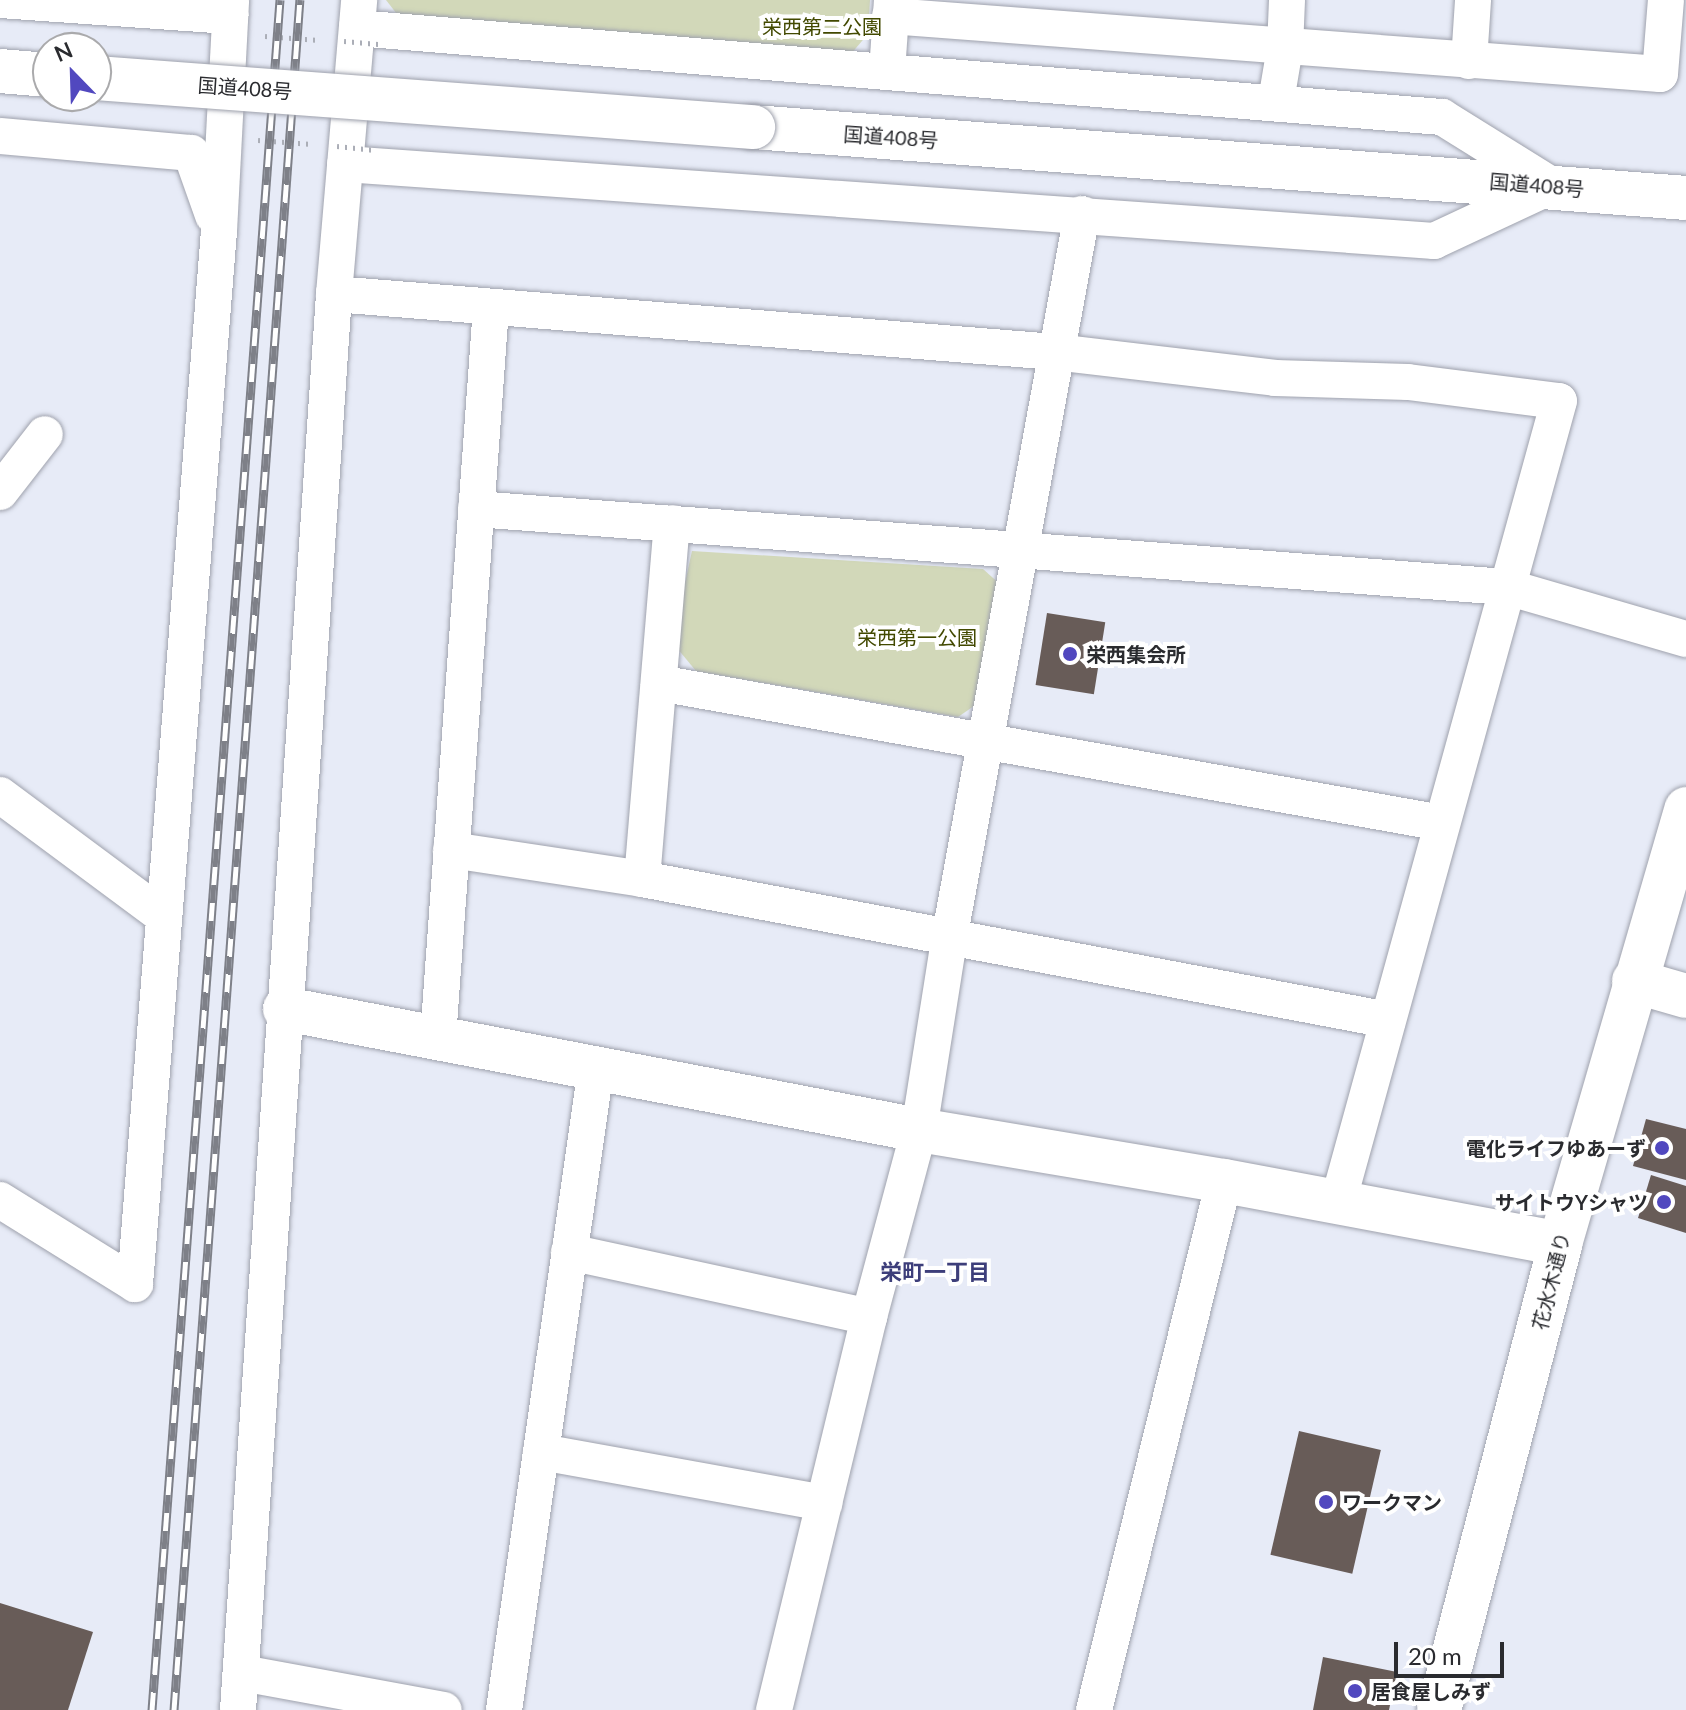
<!DOCTYPE html>
<html>
<head>
<meta charset="utf-8">
<style>
  body { margin:0 }
  #map { position:relative; width:1686px; height:1710px; overflow:hidden; background:#e7ebf7; font-family:Lato,"Noto Sans JP",sans-serif }
  div>[style] { position:absolute }
  [style*='--x'] { left:calc(var(--x)*1px); top:calc(var(--y)*1px); width:calc(var(--w)*1px); rotate:calc(var(--a)*1deg) }
  .green>* { inset:0; background:#d2d8b9 }
  .building>* { inset:0; background:#685c58; transform-origin:0 0 }
  .path>* { height:5px; margin-top:-2.5px; transform-origin:0; background:repeating-linear-gradient(90deg,#abaeb7 0 2px,transparent 0 8px) }
  .roads { filter:drop-shadow(0 0 2px #9fa2ad) drop-shadow(0 0 2px #9fa2ad) }
  .street>* { height:36px; margin:-18px; padding:0 18px; transform-origin:18px; border-radius:18px; background:#fff }
  .secondary>* { height:44px; margin:-22px; padding:0 22px; transform-origin:22px; border-radius:22px; background:#fff }
  .highway>* { height:44px; margin:-22px; padding:0 22px; transform-origin:22px; border-radius:22px; background:#fff }
  .rail>* { height:9px; margin-top:-4.5px; transform-origin:0; background:repeating-linear-gradient(90deg,#fff 0 18px,#7e8088 0 36px); box-sizing:border-box; border-block:2px solid #7e8088 }
  .path-bridge>* { height:5px; margin-top:-2.5px; transform-origin:0; background:repeating-linear-gradient(90deg,#abaeb7 0 2px,transparent 0 8px) }
  .bridges { filter:drop-shadow(0 0 2px #9fa2ad) drop-shadow(0 0 2px #9fa2ad) }
  .highway-bridge>* { height:44px; margin:-22px; padding:0 22px; transform-origin:22px; border-radius:22px; background:#fff }
  .dots>* { width:22px; height:22px; translate:-50% -50%; box-sizing:border-box; border:4px solid #fff; border-radius:50% }
  span { translate:-50% -50%; white-space:nowrap; text-align:center; line-height:1.15; -webkit-text-stroke:8px #fff; paint-order:stroke }
  .park-label { font-size:20px; color:#424900 }
  .street-label { font-size:20px; color:#2a2b2f }
  .poi-label { font-size:20px; color:#2a2b2f; font-weight:700 }
  .left { translate:0 -50%; text-align:left }
  .right { translate:-100% -50%; text-align:right }
  .neighbourhood-label { font-size:22px; color:#3d3e7a; font-weight:700 }
  .north { position:absolute; left:32px; top:32px; width:80px; height:80px; box-sizing:border-box; background:#fff; border:2px solid #aaaaac; border-radius:50%; rotate:337deg; font-size:22px; font-weight:700; line-height:32px; text-align:center; color:#2a2b2f }
  .north::after { content:''; display:block; margin:auto; width:28px; height:36px; background:#5148bf; clip-path:polygon(50% 0,100% 100%,50% 72%,0 100%) }
  .scale { position:absolute; left:1394px; top:1642px; width:110px; height:36px; box-sizing:border-box; border:4px solid #2a2b2f; border-top:0; padding-left:10px; font-size:24px; line-height:28px; white-space:nowrap; color:#2a2b2f; -webkit-text-stroke:6px #fff; paint-order:stroke }
</style>
</head>
<body>
<div id="map">
  <div class="green">
    <i style="clip-path:polygon(386px 0,870px 0,868px 34px,850px 55px,407px 27px)"></i>
    <i style="clip-path:polygon(692px 551px,983px 569px,1002px 586px,974px 706px,958px 717px,696px 671px,672px 642px)"></i>
  </div>
  <div class="building">
    <i style="left:1047px;top:613px;width:59px;height:73px;rotate:9deg"></i>
    <i style="clip-path:polygon(1646px 1119px,1686px 1129px,1686px 1180px,1633px 1166px)"></i>
    <i style="clip-path:polygon(1651px 1175px,1686px 1186px,1686px 1233px,1638px 1218px)"></i>
    <i style="left:1299px;top:1431px;width:84px;height:127px;rotate:13deg"></i>
    <i style="clip-path:polygon(0 1603px,93px 1632px,68px 1710px,0 1710px)"></i>
    <i style="clip-path:polygon(1323px 1657px,1397px 1672px,1389px 1710px,1313px 1710px)"></i>
  </div>
  <div class="path">
    <i style="--x:265;--y:36;--w:54;--a:4.2"></i>
    <i style="--x:258;--y:140;--w:54;--a:4.2"></i>
  </div>
  <div class="roads">
    <div class="street">
      <i style="--x:0;--y:0;--w:231;--a:4"></i>
      <i style="--x:892;--y:0;--w:72;--a:94"></i>
      <i style="--x:887;--y:72;--w:557;--a:4.64"></i>
      <i style="--x:1442;--y:117;--w:131;--a:31.9"></i>
      <i style="--x:890;--y:16;--w:772;--a:4.31"></i>
      <i style="--x:1660;--y:74;--w:74;--a:-85.4"></i>
      <i style="--x:357;--y:28;--w:532;--a:4.75"></i>
      <i style="--x:1469;--y:61;--w:61;--a:-86.2"></i>
      <i style="--x:1276;--y:101;--w:54;--a:-80.4"></i>
      <i style="--x:1285;--y:48;--w:48;--a:-87.6"></i>
      <i style="--x:0;--y:136;--w:192;--a:5.1"></i>
      <i style="--x:191;--y:153;--w:66;--a:70.5"></i>
      <i style="--x:345;--y:164;--w:1092;--a:4.04"></i>
      <i style="--x:1434;--y:241;--w:130;--a:-25"></i>
      <i style="--x:334;--y:294;--w:723;--a:4.6"></i>
      <i style="--x:1055;--y:352;--w:222;--a:6.7"></i>
      <i style="--x:1275;--y:378;--w:133;--a:1.7"></i>
      <i style="--x:1408;--y:382;--w:152;--a:7.2"></i>
      <i style="--x:1559;--y:401;--w:831;--a:105.42"></i>
      <i style="--x:0;--y:492;--w:73;--a:-52.2"></i>
      <i style="--x:476;--y:509;--w:1034;--a:4.33"></i>
      <i style="--x:1507;--y:587;--w:186;--a:16.2"></i>
      <i style="--x:659;--y:683;--w:795;--a:10.14"></i>
      <i style="--x:0;--y:795;--w:204;--a:36.6"></i>
      <i style="--x:451;--y:850;--w:193;--a:8.6"></i>
      <i style="--x:642;--y:879;--w:759;--a:10.7"></i>
      <i style="--x:642;--y:879;--w:357;--a:-85.2"></i>
      <i style="--x:438;--y:1038;--w:733;--a:-85.85"></i>
      <i style="--x:0;--y:1200;--w:159;--a:31.9"></i>
      <i style="--x:135;--y:1284;--w:1056;--a:-85.44"></i>
      <i style="--x:219;--y:231;--w:231;--a:-87"></i>
      <i style="--x:569;--y:1252;--w:307;--a:12.2"></i>
      <i style="--x:541;--y:1452;--w:288;--a:10.2"></i>
      <i style="--x:242;--y:1673;--w:205;--a:10.4"></i>
      <i style="--x:238;--y:1710;--w:1419;--a:-86.12"></i>
      <i style="--x:334;--y:294;--w:295;--a:-85.1"></i>
      <i style="--x:504;--y:1710;--w:649;--a:-81.84"></i>
      <i style="--x:774;--y:1710;--w:404;--a:-76.4"></i>
      <i style="--x:869;--y:1317;--w:194;--a:-75"></i>
      <i style="--x:919;--y:1130;--w:198;--a:-81"></i>
      <i style="--x:950;--y:934;--w:732;--a:-79.61"></i>
      <i style="--x:1094;--y:1710;--w:545;--a:-76.19"></i>
    </div>
    <div class="secondary">
      <i style="--x:1634;--y:981;--w:54;--a:16.1"></i>
      <i style="--x:285;--y:1009;--w:645;--a:10.81"></i>
      <i style="--x:919;--y:1130;--w:309;--a:9.5"></i>
      <i style="--x:1224;--y:1181;--w:342;--a:10.6"></i>
      <i style="--x:1439;--y:1710;--w:481;--a:-75.4"></i>
      <i style="--x:1560;--y:1244;--w:453;--a:-73.8"></i>
    </div>
    <div class="highway">
      <i style="--x:0;--y:71;--w:48;--a:4.8"></i>
      <i style="--x:753;--y:127;--w:936;--a:4.35"></i>
    </div>
  </div>
  <div class="rail">
    <i style="--x:152;--y:1710;--w:1715;--a:-85.72"></i>
    <i style="--x:174;--y:1710;--w:1715;--a:-85.79"></i>
  </div>
  <div class="path-bridge">
    <i style="--x:344;--y:41;--w:37;--a:5"></i>
    <i style="--x:337;--y:146;--w:38;--a:6"></i>
  </div>
  <div class="bridges">
    <div class="highway-bridge">
      <i style="--x:96;--y:78;--w:659;--a:4.27"></i>
    </div>
  </div>
  <div class="dots">
    <i style="left:1070px;top:654px;background:#5148bf"></i>
    <i style="left:1662px;top:1148px;background:#5148bf"></i>
    <i style="left:1664px;top:1202px;background:#5148bf"></i>
    <i style="left:1326px;top:1502px;background:#5148bf"></i>
    <i style="left:1355px;top:1691px;background:#5148bf"></i>
  </div>
  <div class="park-label">
    <span style="left:822px;top:26px">栄西第二公園</span>
    <span style="left:917px;top:637px">栄西第一公園</span>
  </div>
  <div class="street-label">
    <span style="left:245px;top:88px;rotate:4deg">国道408号</span>
    <span style="left:891px;top:137px;rotate:4deg">国道408号</span>
    <span style="left:1537px;top:185px;rotate:5deg">国道408号</span>
    <span style="left:1551px;top:1281px;rotate:-76deg">花水木通り</span>
  </div>
  <div class="poi-label">
    <span class="left" style="left:1086px;top:654px">栄西集会所</span>
    <span class="right" style="left:1646px;top:1148px">電化ライフゆあーず</span>
    <span class="right" style="left:1648px;top:1202px">サイトウYシャツ</span>
    <span class="left" style="left:1342px;top:1502px">ワークマン</span>
    <span class="left" style="left:1371px;top:1691px">居食屋しみず</span>
  </div>
  <div class="neighbourhood-label">
    <span style="left:935px;top:1272px">栄町一丁目</span>
  </div>
  <div class="north">N</div>
  <div class="scale">20 m</div>
</div>
</body>
</html>
